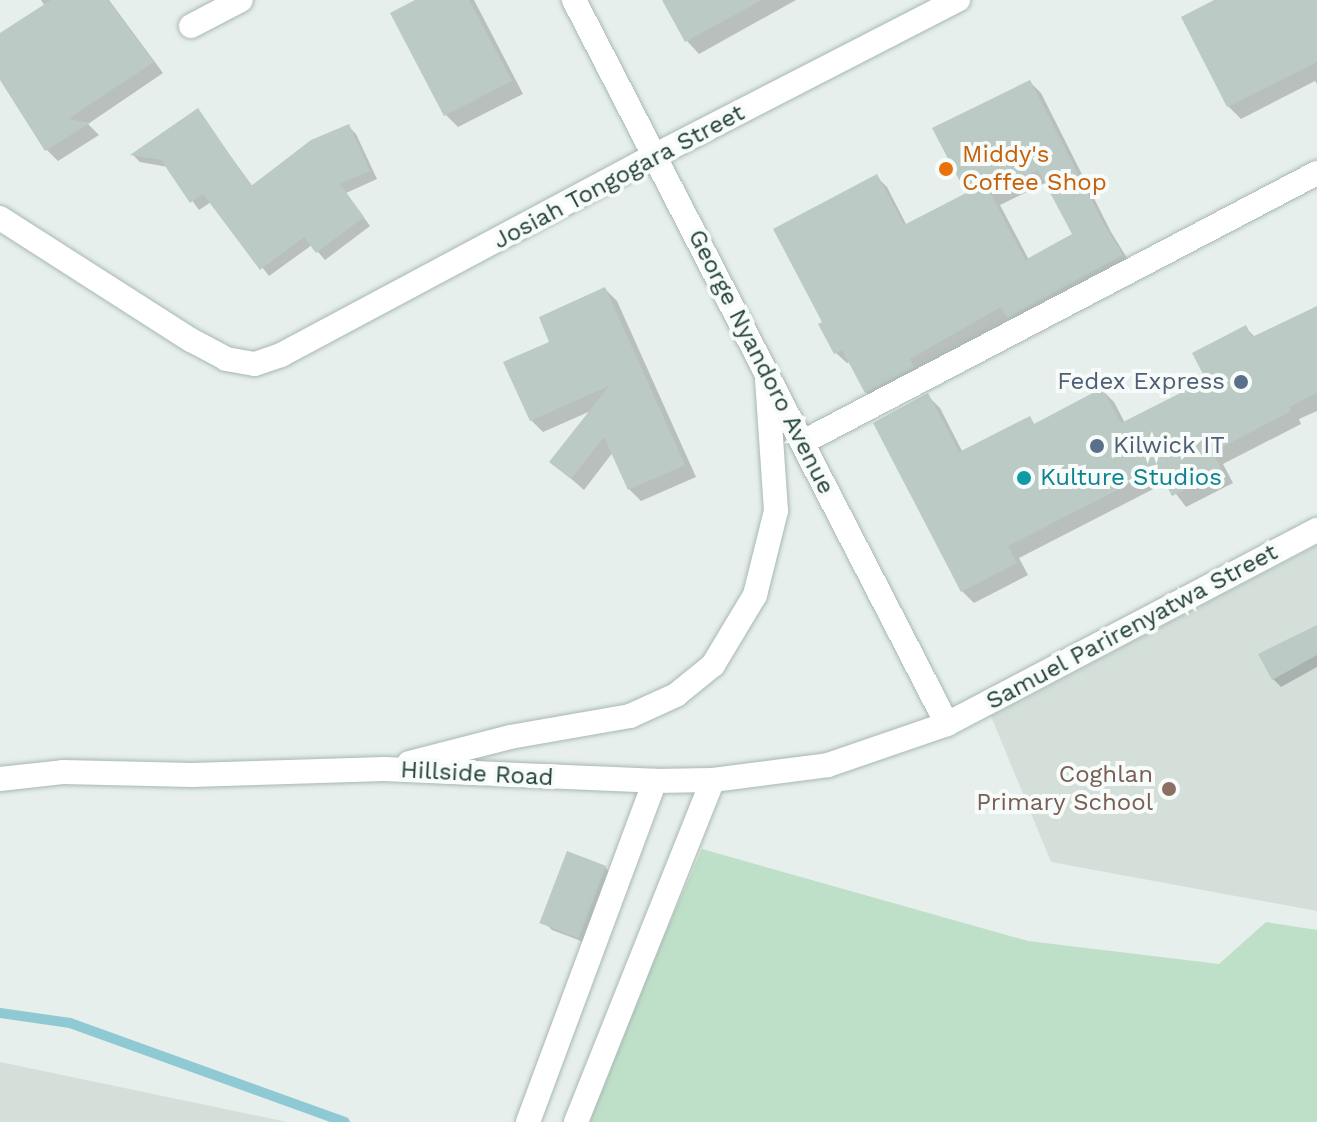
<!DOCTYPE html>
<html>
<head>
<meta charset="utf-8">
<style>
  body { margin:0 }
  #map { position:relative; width:1317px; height:1122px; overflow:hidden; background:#e6efeb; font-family:"Work Sans",sans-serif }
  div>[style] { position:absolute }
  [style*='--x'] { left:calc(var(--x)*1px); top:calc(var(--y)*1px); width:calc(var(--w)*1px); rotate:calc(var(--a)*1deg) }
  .built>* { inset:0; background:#d4dfda }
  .green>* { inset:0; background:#bfe0c8 }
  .shadow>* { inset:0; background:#0003 }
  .stream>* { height:10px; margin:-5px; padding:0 5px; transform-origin:5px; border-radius:5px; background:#8ec9d4 }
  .building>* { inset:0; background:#bbcac4; transform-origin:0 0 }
  .roads { filter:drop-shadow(0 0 2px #a8b8b2) drop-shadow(0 0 2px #a8b8b2) }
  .minor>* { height:24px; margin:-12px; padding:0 12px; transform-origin:12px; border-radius:12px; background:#fff }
  .dots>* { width:22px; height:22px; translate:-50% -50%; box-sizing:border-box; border:4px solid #f7fbf9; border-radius:50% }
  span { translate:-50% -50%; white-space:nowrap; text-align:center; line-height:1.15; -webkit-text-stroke:8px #f7fbf9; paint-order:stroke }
  .food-label { font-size:24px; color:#c56008 }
  .left { translate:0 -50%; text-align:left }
  .street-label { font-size:24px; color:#24423a }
  .service-label { font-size:24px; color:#4e5e75 }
  .right { translate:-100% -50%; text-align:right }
  .culture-label { font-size:24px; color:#0d838f }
  .education-label { font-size:24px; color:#785e54 }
</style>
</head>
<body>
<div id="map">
  <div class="built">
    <i style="clip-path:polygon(1317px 545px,1317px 911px,1051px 862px,991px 716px)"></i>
    <i style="clip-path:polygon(0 1062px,287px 1122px,0 1122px)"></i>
  </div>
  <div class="green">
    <i style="clip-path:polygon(702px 849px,1028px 941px,1219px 964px,1266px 922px,1317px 930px,1317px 1122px,583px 1122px)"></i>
  </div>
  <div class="shadow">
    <i style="clip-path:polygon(41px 0,109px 0,163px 73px,88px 124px,99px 135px,58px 161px,47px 150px,0 77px,0 35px,45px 6px)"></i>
    <i style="clip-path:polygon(420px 0,474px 0,523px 94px,458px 127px,446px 115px)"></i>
    <i style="clip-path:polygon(664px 0,796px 0,699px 54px,687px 41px)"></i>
    <i style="clip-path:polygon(1219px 0,1317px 0,1317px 84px,1315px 81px,1241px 119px,1228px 106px,1184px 18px)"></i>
    <i style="clip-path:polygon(evenodd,1030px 82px,1041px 93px,1111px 232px,1132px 266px,1019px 327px,1011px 319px,920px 370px,877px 402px,866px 392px,850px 362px,847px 363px,836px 353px,876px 176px,887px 187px,907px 226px,969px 194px,1030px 82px,1047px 182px,1074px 235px,1029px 260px,1000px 205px,1047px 182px)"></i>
    <i style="clip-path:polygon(197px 110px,253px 187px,348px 126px,356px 134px,377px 179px,346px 193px,370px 226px,325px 260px,312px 245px,269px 276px,211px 202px,199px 210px,168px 167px,140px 162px,133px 155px)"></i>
    <i style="clip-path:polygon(605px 289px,617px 301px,696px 477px,641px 501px,629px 489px,613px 452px,584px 490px,552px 462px,593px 410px,543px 432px,531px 420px,552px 343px)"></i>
    <i style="clip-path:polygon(1317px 314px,1317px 411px,1299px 419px,1301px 424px,1223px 464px,1233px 483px,1186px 507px,1167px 482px,1019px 558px,1028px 575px,974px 603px,962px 591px,928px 396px,940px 408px,963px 453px,1030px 419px,1036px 426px,1102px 390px,1114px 402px,1125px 423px,1209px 381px,1245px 327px,1256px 338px)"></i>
    <i style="clip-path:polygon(1317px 627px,1317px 667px,1281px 687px,1273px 679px)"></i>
    <i style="clip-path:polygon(605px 867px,613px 876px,589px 944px,552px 930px,544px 922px)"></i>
  </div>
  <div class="stream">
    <i style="--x:0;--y:1013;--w:71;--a:8.1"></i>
    <i style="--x:70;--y:1023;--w:292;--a:19.8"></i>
  </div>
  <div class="building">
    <i style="clip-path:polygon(51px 0,108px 0,154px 62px,68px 119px,90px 123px,45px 151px,0 80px,0 33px)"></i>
    <i style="clip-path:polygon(415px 0,469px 0,512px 81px,444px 116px,390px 13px)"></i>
    <i style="clip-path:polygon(662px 0,762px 0,685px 42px)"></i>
    <i style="clip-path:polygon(1214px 0,1317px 0,1317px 62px,1227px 107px,1181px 17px)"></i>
    <i style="clip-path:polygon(evenodd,1030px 80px,1101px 219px,1123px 255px,1007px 318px,1001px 307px,910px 359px,914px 367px,865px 393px,842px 350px,834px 354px,818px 324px,822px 322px,773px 229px,877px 174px,904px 225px,966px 193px,932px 128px,1030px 80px,1038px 170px,1072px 234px,1025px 260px,991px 194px,1038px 170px)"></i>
    <i style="clip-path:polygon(198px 108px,251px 186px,311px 140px,349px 124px,370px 171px,340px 184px,364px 217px,316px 253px,304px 237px,260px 270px,203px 194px,190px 203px,161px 160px,130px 155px)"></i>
    <i style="clip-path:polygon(605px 287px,685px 465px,628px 490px,604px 437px,571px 479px,549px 462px,609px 386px,530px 421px,503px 362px,549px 342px,539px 317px)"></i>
    <i style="clip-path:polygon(1317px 306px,1317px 393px,1289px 407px,1291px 411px,1213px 452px,1222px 471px,1172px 496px,1158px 469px,1008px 546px,1017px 563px,961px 592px,873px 423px,928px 393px,959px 452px,1030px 416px,1034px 424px,1102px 388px,1121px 423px,1206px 380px,1192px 353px,1246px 325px,1252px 337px)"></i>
    <i style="clip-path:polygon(1317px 625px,1317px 655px,1272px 680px,1258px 654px)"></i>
    <i style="left:567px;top:851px;width:42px;height:77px;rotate:21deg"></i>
  </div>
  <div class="roads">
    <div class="minor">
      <i style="--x:574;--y:0;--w:814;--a:62.74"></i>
      <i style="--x:191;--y:26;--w:56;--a:-27.5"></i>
      <i style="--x:0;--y:218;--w:227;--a:32.6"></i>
      <i style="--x:191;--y:340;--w:40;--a:28"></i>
      <i style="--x:226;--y:359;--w:29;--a:10"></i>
      <i style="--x:255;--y:364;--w:28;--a:-19"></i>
      <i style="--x:281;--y:355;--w:423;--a:-28.1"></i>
      <i style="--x:654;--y:156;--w:342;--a:-27.2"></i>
      <i style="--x:803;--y:442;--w:580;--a:-27.63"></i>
      <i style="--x:409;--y:763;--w:104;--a:-14.4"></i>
      <i style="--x:510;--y:737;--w:122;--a:-9.9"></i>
      <i style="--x:630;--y:716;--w:51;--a:-24.5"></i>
      <i style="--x:676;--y:695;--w:48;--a:-39"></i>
      <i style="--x:713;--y:665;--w:82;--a:-59"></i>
      <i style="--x:755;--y:595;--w:87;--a:-76"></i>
      <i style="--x:776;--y:511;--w:131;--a:-93.9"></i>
      <i style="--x:0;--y:779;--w:63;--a:-6.3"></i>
      <i style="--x:63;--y:772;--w:129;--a:1.3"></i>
      <i style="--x:192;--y:775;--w:192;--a:-1.8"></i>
      <i style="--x:384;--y:769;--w:271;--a:2.5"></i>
      <i style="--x:655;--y:781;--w:58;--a:-1"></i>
      <i style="--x:713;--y:780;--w:116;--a:-7.4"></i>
      <i style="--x:828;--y:765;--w:126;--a:-19"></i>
      <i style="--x:947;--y:724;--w:418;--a:-27.7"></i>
      <i style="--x:528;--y:1122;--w:364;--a:-69.6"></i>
      <i style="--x:576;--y:1122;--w:368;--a:-68.2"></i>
    </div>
  </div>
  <div class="dots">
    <i style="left:946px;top:169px;background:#e8710a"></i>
    <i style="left:1241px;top:382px;background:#5c6f8a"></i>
    <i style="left:1097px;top:446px;background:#5c6f8a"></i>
    <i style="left:1024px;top:478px;background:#0f9aa8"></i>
    <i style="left:1169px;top:789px;background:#8d6e63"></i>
  </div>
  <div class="food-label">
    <span class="left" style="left:962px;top:169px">Middy's<br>Coffee Shop</span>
  </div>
  <div class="street-label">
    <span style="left:619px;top:177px;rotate:-28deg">Josiah Tongogara Street</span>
    <span style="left:761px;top:362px;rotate:63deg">George Nyandoro Avenue</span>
    <span style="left:1132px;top:627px;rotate:-28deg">Samuel Parirenyatwa Street</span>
    <span style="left:477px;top:774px;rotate:3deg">Hillside Road</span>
  </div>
  <div class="service-label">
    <span class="right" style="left:1225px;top:382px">Fedex Express</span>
    <span class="left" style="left:1113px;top:446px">Kilwick IT</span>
  </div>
  <div class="culture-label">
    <span class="left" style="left:1040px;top:478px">Kulture Studios</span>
  </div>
  <div class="education-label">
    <span class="right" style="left:1153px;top:789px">Coghlan<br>Primary School</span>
  </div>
</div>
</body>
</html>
